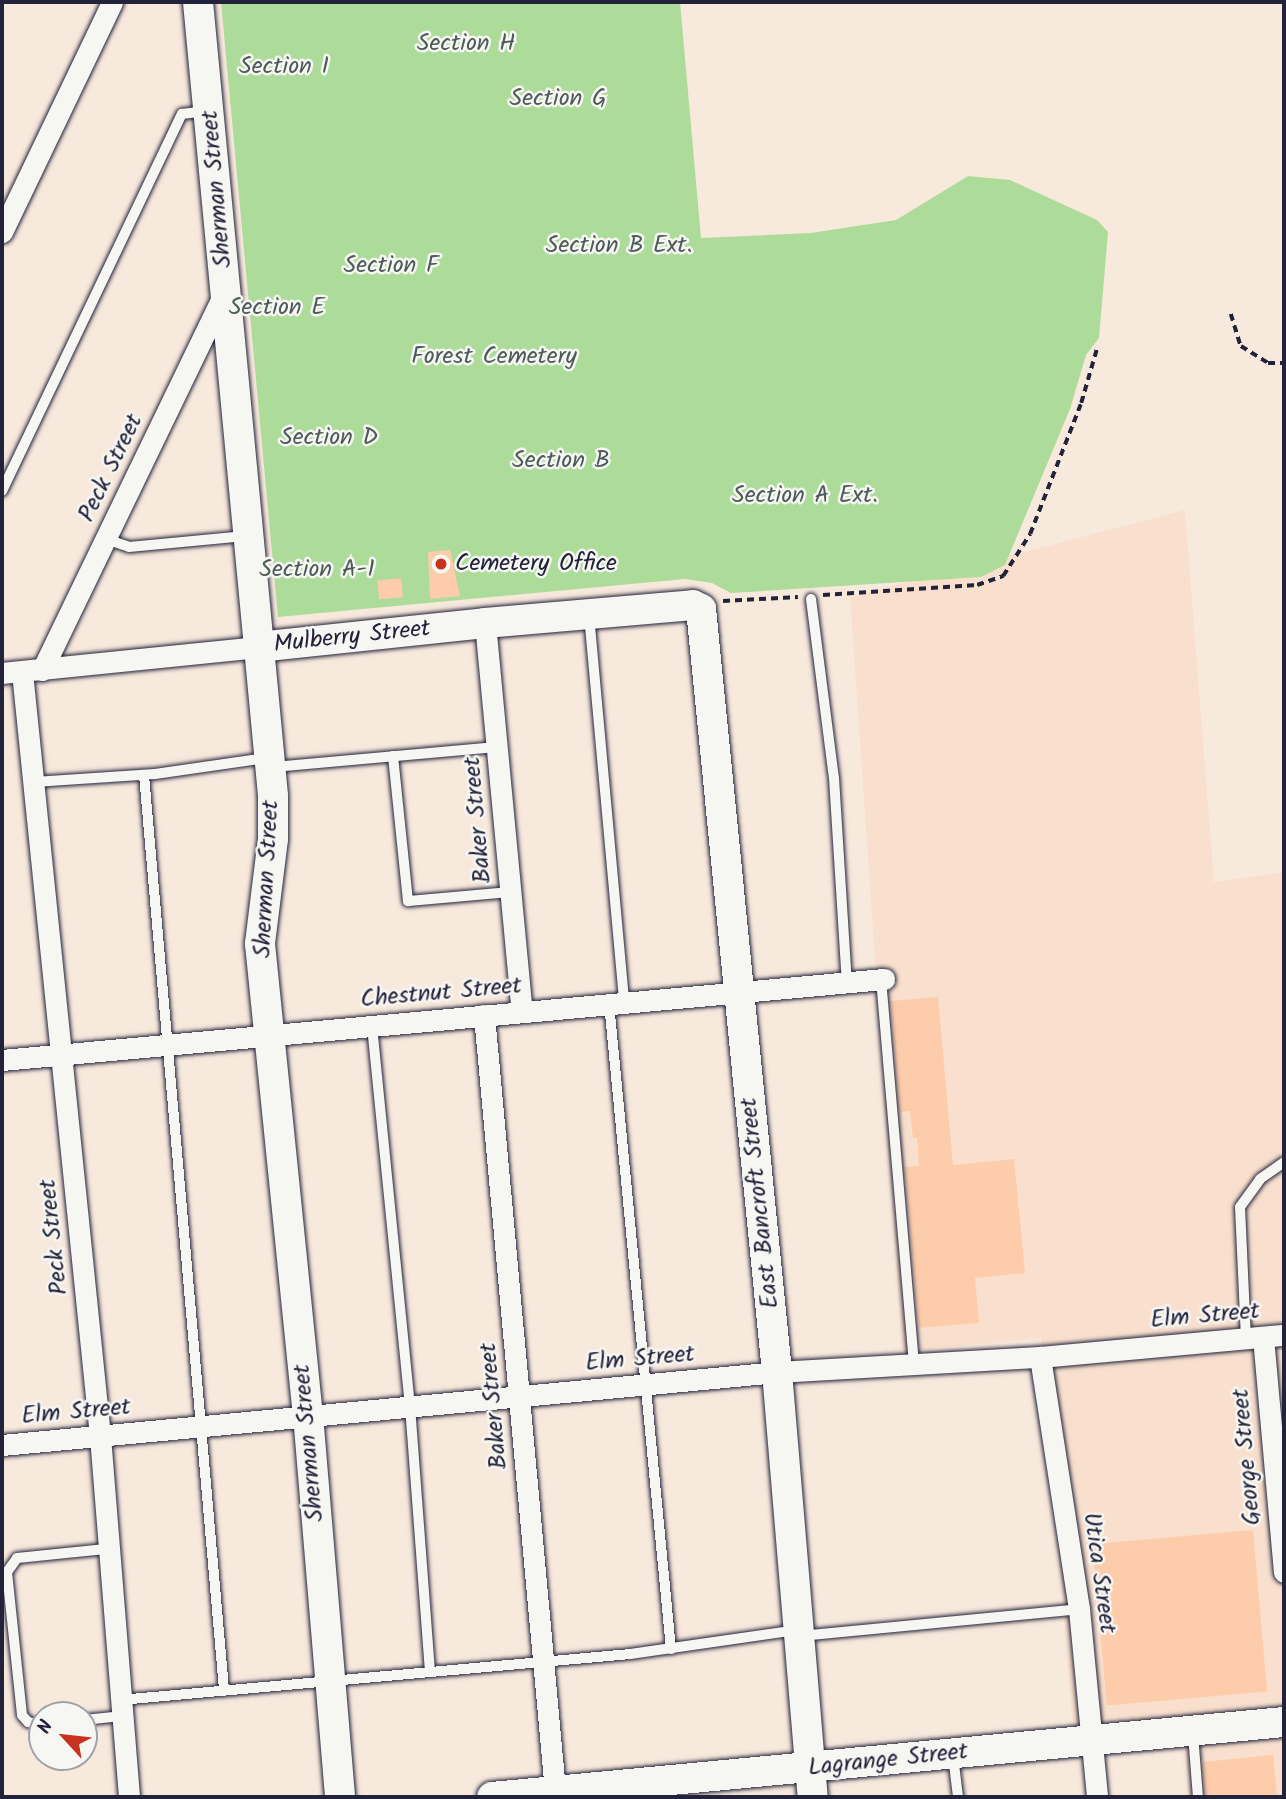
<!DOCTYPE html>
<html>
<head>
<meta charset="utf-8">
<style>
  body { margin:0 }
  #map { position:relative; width:1286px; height:1799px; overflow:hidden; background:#f8e9dd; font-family:Kalam,sans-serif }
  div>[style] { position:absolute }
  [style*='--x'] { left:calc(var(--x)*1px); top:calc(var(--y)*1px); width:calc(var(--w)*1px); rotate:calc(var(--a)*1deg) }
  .built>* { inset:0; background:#f9e0ce }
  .green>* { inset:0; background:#addb9a }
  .building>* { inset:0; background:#fcccab; transform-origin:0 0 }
  .path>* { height:3.5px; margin-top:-1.75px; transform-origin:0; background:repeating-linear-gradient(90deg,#22223b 0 7px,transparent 0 12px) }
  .roads { filter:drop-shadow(0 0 2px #22223b) drop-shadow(0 0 2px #22223b) }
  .lane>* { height:10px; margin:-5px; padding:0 5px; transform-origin:5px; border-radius:5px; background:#f6f6f2 }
  .street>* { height:21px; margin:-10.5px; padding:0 10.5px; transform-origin:10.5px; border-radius:10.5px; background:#f6f6f2 }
  .secondary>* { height:30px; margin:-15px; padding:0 15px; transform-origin:15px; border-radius:15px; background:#f6f6f2 }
  .dots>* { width:19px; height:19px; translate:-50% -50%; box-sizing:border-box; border:4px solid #f6f6f2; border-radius:50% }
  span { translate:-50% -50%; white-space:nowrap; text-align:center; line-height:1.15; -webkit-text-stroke:5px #f6f6f2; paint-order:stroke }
  .park-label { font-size:24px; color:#4c5a58 }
  .street-label { font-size:24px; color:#22223b }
  .poi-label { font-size:24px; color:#22223b }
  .left { translate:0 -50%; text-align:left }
  .frame { position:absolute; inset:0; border:4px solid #22223b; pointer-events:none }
  .north { position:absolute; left:28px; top:1701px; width:70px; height:70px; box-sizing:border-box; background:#f6f6f2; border:2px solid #a1a1a9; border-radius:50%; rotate:297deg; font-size:19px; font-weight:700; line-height:28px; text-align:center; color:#22223b }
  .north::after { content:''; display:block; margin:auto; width:24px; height:32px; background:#c8321e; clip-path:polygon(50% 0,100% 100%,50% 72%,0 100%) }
</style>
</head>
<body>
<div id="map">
  <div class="built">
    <i style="clip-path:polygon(1185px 510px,1214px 882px,1284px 872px,1284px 1797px,1188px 1797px,1185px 1742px,1075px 1751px,1041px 1338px,902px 1351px,850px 597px)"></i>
  </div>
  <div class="green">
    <i style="clip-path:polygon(221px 2px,680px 2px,701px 238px,811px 233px,896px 220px,968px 176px,1010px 180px,1097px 220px,1108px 232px,1099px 338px,1086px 355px,1070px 409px,1005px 565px,981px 577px,731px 593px,712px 583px,685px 579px,278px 617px)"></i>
  </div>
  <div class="building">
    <i style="clip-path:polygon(450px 550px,460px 596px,430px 599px,428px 552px)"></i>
    <i style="left:401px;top:578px;width:19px;height:24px;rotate:84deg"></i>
    <i style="clip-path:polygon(938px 997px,953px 1165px,1014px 1159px,1025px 1273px,975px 1278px,979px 1323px,919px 1328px,905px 1167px,919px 1166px,917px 1138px,913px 1138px,910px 1111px,900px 1112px,891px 1001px)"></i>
    <i style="left:1253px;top:1530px;width:162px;height:161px;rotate:85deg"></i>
    <i style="clip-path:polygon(1273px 1755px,1277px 1797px,1206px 1797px,1203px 1762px)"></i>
  </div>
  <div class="path">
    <i style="--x:1231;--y:314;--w:34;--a:73"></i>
    <i style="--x:1241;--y:346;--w:32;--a:32"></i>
    <i style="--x:1268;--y:363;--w:16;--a:0"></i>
    <i style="--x:823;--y:595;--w:154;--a:-3.7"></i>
    <i style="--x:977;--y:585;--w:28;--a:-19"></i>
    <i style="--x:1003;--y:576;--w:50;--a:-57.3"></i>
    <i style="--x:1030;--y:534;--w:141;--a:-68.7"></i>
    <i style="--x:1081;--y:403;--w:57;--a:-73.8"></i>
    <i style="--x:723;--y:601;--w:75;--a:-3.1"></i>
  </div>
  <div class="roads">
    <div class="lane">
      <i style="--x:2;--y:491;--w:418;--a:-64.5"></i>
      <i style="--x:182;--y:114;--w:24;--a:-7"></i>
      <i style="--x:106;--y:539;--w:24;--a:19"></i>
      <i style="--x:129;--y:547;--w:117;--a:-5.4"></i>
      <i style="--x:811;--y:599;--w:180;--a:82.7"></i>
      <i style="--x:834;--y:778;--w:204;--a:86.4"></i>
      <i style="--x:589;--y:615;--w:389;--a:84.8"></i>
      <i style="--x:393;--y:756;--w:146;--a:84.1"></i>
      <i style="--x:408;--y:901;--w:103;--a:-5"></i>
      <i style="--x:273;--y:767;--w:225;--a:-5.1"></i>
      <i style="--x:144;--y:775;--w:918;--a:85"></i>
      <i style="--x:34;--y:782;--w:121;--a:-3.8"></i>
      <i style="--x:155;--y:774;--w:112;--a:-8.2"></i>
      <i style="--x:881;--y:979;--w:387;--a:85.1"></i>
      <i style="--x:609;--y:1003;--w:649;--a:84.52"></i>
      <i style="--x:372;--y:1026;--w:382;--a:84.3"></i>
      <i style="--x:410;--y:1406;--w:266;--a:85.7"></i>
      <i style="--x:1246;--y:1339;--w:132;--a:-92.6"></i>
      <i style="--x:1240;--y:1207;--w:34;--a:-54"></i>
      <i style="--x:1260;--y:1179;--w:29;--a:-35"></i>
      <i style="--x:800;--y:1636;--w:280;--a:-5.5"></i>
      <i style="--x:120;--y:1700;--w:512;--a:-5.15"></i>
      <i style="--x:630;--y:1654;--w:168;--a:-8.2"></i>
      <i style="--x:84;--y:1720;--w:37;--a:-6"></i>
      <i style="--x:42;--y:1725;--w:14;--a:-168"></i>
      <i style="--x:28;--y:1722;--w:9;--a:-131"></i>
      <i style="--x:22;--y:1715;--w:144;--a:-96"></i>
      <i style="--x:7;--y:1572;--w:17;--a:-54"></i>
      <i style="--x:17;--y:1558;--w:89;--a:-5.8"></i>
      <i style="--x:1193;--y:1734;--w:63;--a:85.5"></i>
      <i style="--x:953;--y:1756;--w:41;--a:83"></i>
    </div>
    <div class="street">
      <i style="--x:2;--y:232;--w:255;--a:-64.4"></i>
      <i style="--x:485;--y:623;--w:390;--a:84.6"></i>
      <i style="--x:42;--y:670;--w:421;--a:-64.2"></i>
      <i style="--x:22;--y:672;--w:768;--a:84.17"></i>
      <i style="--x:100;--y:1436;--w:362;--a:85.4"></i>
      <i style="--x:2;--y:673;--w:257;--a:-5.8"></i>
      <i style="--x:484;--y:1015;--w:779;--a:84.77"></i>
      <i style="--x:2;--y:1060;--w:886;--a:-5.25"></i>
      <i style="--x:1263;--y:1337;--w:236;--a:84.9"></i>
      <i style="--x:1040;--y:1357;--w:255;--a:81.2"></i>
      <i style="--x:1079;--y:1609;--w:189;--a:84.5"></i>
      <i style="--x:2;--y:1445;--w:778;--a:-5.38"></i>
      <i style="--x:777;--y:1372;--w:263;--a:-3.3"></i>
      <i style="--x:1040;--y:1357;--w:245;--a:-5.2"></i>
    </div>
    <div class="secondary">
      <i style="--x:198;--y:2;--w:798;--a:84.6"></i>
      <i style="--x:273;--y:796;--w:43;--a:90"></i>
      <i style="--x:273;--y:839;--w:106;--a:97.1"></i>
      <i style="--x:260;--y:944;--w:473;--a:84.2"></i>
      <i style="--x:308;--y:1415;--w:383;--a:85.2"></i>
      <i style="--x:258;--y:647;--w:228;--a:-6"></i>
      <i style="--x:485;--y:623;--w:209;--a:-4.9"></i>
      <i style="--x:693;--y:605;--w:9;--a:27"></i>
      <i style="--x:701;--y:609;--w:767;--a:84.31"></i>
      <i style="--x:777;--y:1372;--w:427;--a:85.2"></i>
      <i style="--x:492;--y:1797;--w:796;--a:-5.41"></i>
    </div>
  </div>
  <div class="dots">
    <i style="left:441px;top:564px;background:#c8321e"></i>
  </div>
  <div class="park-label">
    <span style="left:466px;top:44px">Section H</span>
    <span style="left:284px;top:67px">Section I</span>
    <span style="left:558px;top:99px">Section G</span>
    <span style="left:619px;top:246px">Section B Ext.</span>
    <span style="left:391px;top:266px">Section F</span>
    <span style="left:277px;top:308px">Section E</span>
    <span style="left:494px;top:357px">Forest Cemetery</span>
    <span style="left:329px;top:438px">Section D</span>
    <span style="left:561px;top:461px">Section B</span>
    <span style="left:805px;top:496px">Section A Ext.</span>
    <span style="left:317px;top:570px">Section A-1</span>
  </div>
  <div class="street-label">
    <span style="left:217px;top:189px;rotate:-95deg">Sherman Street</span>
    <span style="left:111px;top:468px;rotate:-64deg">Peck Street</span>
    <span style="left:352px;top:637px;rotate:-6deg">Mulberry Street</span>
    <span style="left:478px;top:820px;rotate:-95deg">Baker Street</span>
    <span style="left:267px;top:879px;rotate:-87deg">Sherman Street</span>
    <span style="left:441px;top:993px;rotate:-5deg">Chestnut Street</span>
    <span style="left:760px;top:1203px;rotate:-96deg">East Bancroft Street</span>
    <span style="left:54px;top:1237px;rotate:-96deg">Peck Street</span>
    <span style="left:1205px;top:1316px;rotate:-5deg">Elm Street</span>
    <span style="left:640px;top:1359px;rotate:-5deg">Elm Street</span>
    <span style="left:494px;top:1406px;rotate:-95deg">Baker Street</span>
    <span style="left:76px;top:1412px;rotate:-5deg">Elm Street</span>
    <span style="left:309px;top:1443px;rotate:-95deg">Sherman Street</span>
    <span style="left:1247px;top:1457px;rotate:-95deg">George Street</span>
    <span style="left:1099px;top:1573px;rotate:82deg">Utica Street</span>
    <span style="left:888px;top:1760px;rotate:-6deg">Lagrange Street</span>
  </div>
  <div class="poi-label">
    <span class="left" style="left:455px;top:564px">Cemetery Office</span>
  </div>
  <div class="frame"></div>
  <div class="north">N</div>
</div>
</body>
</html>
